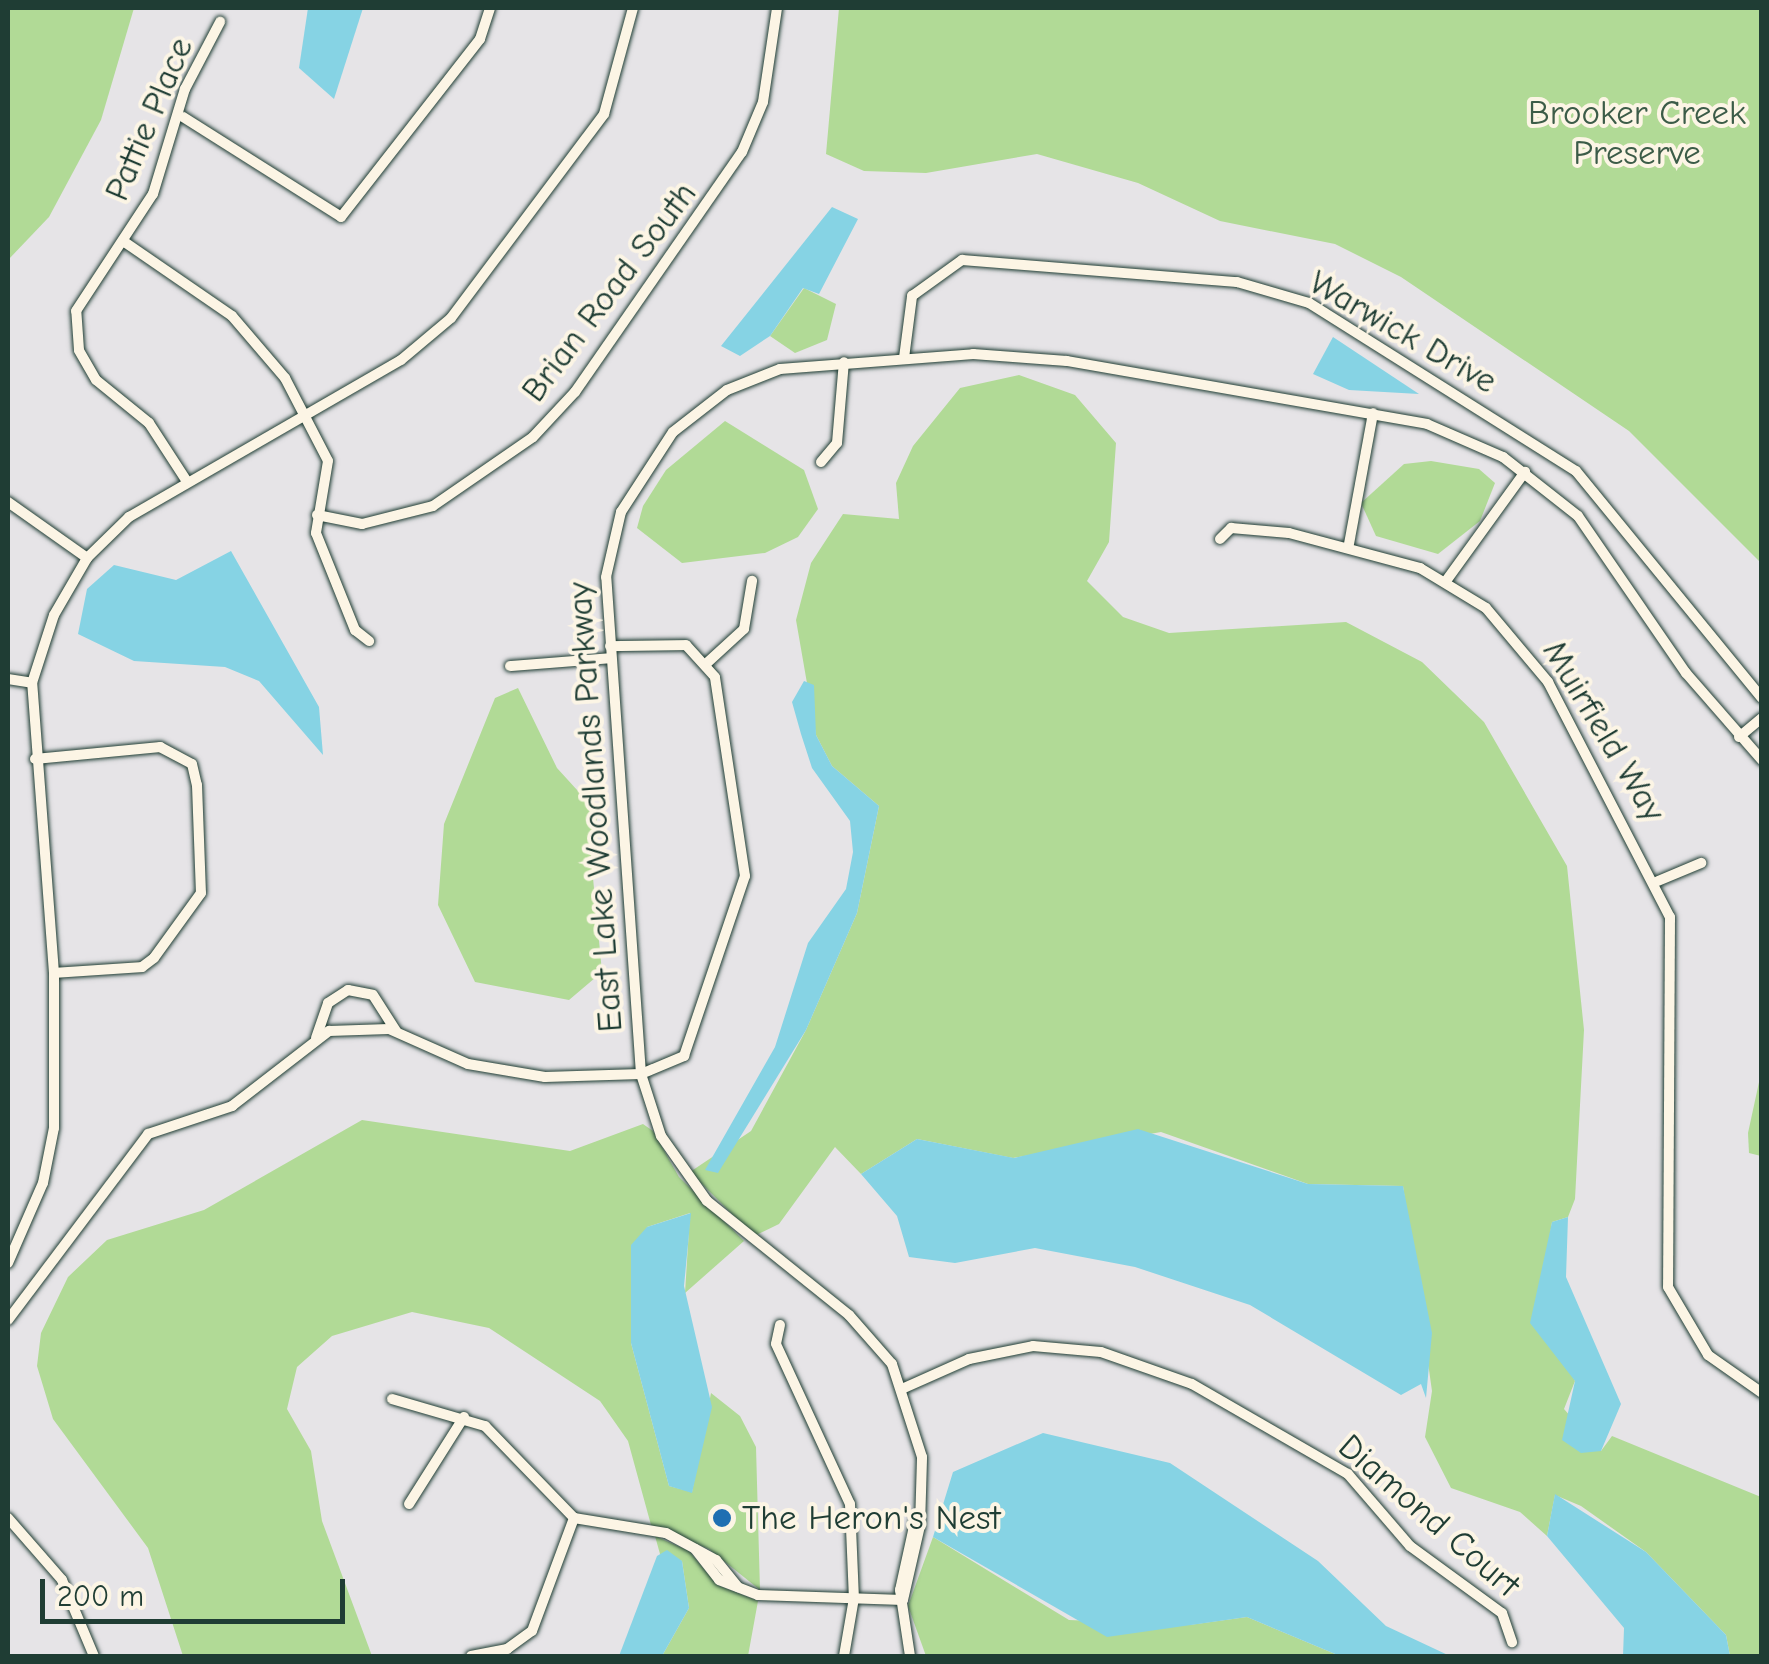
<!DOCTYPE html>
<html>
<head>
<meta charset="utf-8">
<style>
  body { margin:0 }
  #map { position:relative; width:1769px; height:1664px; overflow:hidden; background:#e6e4e7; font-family:"Comic Neue",sans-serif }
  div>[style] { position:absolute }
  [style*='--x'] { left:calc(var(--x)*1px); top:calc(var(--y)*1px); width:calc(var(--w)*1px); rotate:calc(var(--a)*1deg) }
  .green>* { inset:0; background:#b1da96 }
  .water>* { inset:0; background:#86d3e4 }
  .roads { filter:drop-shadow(0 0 2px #1f3d34) drop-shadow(0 0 2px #1f3d34) }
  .minor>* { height:10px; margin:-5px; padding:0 5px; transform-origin:5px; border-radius:5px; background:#fcf5e5 }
  .dots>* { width:28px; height:28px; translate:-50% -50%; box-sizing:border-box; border:5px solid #fcf5e5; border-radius:50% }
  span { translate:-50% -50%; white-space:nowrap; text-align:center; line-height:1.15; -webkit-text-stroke:8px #fcf5e5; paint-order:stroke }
  .park-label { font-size:35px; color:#3c5c48 }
  .street-label { font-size:35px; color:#1f3d34 }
  .poi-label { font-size:35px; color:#1f3d34 }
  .left { translate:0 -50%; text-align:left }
  .frame { position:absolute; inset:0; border:10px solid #1f3d34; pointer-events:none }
  .scale { position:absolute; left:40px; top:1579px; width:305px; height:45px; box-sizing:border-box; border:5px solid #1f3d34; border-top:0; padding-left:12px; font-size:30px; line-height:35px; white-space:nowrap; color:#1f3d34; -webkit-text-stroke:8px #fcf5e5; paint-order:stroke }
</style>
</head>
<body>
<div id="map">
  <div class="green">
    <i style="clip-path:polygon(8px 8px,134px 8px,101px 120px,49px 217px,8px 260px)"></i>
    <i style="clip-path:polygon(839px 8px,1761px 8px,1761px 563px,1629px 431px,1401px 277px,1335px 244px,1220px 221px,1138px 183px,1037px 154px,926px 173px,864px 171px,826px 154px)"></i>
    <i style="clip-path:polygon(804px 288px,836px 304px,827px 340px,795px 353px,770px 336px)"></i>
    <i style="clip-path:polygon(1019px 375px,1075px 395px,1116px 443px,1109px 542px,1087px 581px,1123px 617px,1169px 633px,1346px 622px,1422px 662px,1484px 722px,1567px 866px,1584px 1030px,1575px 1199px,1568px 1217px,1552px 1222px,1538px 1313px,1575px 1381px,1564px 1409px,1601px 1451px,1612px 1436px,1761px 1497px,1761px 1656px,1730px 1656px,1726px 1635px,1646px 1552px,1581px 1506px,1555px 1495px,1547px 1536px,1520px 1512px,1451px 1488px,1425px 1437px,1432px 1391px,1403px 1186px,1308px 1184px,1161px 1132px,1013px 1158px,917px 1139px,861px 1174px,835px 1147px,779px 1224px,754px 1236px,690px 1172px,751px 1131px,806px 1030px,857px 913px,879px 806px,832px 766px,816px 735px,796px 620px,811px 563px,843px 514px,899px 519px,896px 483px,913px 446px,960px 388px)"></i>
    <i style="clip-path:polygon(725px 421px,804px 470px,818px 509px,798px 537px,765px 553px,682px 563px,637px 528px,643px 506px,666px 470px)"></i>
    <i style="clip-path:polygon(1431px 461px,1479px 469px,1495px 483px,1480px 521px,1438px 554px,1376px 536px,1361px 503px,1404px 464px)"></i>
    <i style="clip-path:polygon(518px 688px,557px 768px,598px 813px,591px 857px,602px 972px,569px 1000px,475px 982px,438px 905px,444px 824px,495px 698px)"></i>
    <i style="clip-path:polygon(1761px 1073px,1762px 1156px,1761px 1156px,1749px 1153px,1748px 1133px)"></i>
    <i style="clip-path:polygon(362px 1120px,570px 1151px,643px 1124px,653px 1131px,679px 1177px,744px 1241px,685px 1293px,690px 1213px,647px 1227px,631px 1343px,669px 1486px,692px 1492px,711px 1393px,740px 1416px,756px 1447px,760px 1590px,709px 1549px,651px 1525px,628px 1441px,600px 1401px,489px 1328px,412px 1312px,332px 1336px,297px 1367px,287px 1409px,311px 1451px,322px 1521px,372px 1656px,183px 1656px,148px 1548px,53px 1419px,37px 1366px,41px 1333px,68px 1277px,107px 1240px,204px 1210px)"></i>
    <i style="clip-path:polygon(655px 1536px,689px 1551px,717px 1585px,758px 1601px,748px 1656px,662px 1656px,689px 1608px,682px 1561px,660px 1554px)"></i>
    <i style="clip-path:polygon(933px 1537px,1069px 1620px,1189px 1625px,1247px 1617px,1340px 1656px,926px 1656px,908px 1606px)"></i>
  </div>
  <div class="water">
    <i style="clip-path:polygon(308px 8px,363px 8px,334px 99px,299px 68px)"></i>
    <i style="clip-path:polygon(832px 207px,858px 219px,819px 294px,803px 288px,770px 336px,740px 356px,721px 346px)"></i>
    <i style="clip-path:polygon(1333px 337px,1419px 394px,1349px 390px,1313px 374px)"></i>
    <i style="clip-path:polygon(231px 551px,319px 707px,323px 755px,259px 681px,225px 667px,134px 661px,78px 634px,87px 589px,114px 565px,176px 580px)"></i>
    <i style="clip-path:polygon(804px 681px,814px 685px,816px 735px,832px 766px,879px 806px,857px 913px,806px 1030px,718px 1173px,705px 1170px,775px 1047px,808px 943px,846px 889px,853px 852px,850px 821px,812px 768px,801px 734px,792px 702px)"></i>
    <i style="clip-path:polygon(1138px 1129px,1308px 1184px,1403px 1186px,1432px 1333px,1426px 1398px,1421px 1384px,1401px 1395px,1250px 1305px,1135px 1267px,1035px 1248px,955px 1263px,909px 1257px,897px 1216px,861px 1174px,917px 1139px,1014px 1158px)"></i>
    <i style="clip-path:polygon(691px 1213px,684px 1286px,712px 1407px,692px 1493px,669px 1486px,631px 1343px,631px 1245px,647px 1227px)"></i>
    <i style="clip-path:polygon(1568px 1217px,1566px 1277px,1621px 1404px,1601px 1451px,1581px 1453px,1562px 1440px,1575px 1381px,1530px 1323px,1552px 1222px)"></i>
    <i style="clip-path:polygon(1043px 1433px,1170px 1463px,1318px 1561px,1386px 1626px,1450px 1656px,1340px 1656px,1247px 1617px,1107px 1637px,933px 1537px,953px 1472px)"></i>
    <i style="clip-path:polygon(1555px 1494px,1646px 1552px,1726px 1635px,1730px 1656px,1623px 1656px,1624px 1628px,1547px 1536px)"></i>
    <i style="clip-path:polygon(667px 1550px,682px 1561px,689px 1608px,662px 1656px,619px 1656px,657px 1556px)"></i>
  </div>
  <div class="roads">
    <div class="minor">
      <i style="--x:183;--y:117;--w:187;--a:32.3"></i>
      <i style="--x:341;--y:217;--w:226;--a:-52"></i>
      <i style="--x:480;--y:39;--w:33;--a:-72"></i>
      <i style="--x:123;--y:241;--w:132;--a:34.5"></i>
      <i style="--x:232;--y:316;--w:82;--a:49.5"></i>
      <i style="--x:285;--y:378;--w:93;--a:62.6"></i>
      <i style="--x:328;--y:461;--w:73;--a:99.5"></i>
      <i style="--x:316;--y:533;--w:105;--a:68.1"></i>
      <i style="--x:355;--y:630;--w:18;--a:38"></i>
      <i style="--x:904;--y:358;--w:63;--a:-82.6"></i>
      <i style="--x:912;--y:296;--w:62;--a:-35.8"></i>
      <i style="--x:962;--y:260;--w:276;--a:4.6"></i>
      <i style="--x:1237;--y:282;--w:75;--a:16.3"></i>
      <i style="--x:1309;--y:303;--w:315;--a:32.2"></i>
      <i style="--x:1576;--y:471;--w:293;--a:50.7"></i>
      <i style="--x:821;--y:462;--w:25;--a:-50"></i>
      <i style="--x:837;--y:443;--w:81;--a:-85.1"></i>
      <i style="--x:186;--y:480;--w:68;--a:-123"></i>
      <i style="--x:149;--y:423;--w:68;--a:-140.9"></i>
      <i style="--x:96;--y:380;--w:34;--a:-120"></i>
      <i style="--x:79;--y:350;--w:39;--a:-94"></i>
      <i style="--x:76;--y:311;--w:140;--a:-56.7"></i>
      <i style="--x:153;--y:194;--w:110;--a:-73.1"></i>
      <i style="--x:185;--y:89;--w:76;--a:-62.4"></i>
      <i style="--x:8;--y:502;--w:97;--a:35.3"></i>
      <i style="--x:317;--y:515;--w:46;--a:11.3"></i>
      <i style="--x:362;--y:524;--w:73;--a:-14.2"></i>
      <i style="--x:433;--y:506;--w:121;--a:-34.6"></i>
      <i style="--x:533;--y:437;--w:62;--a:-47"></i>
      <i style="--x:575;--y:392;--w:292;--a:-55.2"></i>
      <i style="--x:742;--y:152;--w:54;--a:-67.2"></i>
      <i style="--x:763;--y:102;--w:95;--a:-81.5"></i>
      <i style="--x:1220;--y:539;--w:16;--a:-45"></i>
      <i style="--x:1231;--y:528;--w:58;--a:4.9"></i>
      <i style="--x:1289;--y:533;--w:136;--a:15"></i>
      <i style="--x:1420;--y:568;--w:77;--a:31.2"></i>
      <i style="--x:1486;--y:608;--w:97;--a:50"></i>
      <i style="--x:1548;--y:682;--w:265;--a:62.6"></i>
      <i style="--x:1670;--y:917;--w:370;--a:90.3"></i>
      <i style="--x:1668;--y:1287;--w:79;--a:59.5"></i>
      <i style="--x:1708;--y:1355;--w:66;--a:35.1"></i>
      <i style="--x:1349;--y:544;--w:133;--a:-79.6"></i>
      <i style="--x:1446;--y:581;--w:135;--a:-54.1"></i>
      <i style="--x:708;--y:662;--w:49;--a:-42.5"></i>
      <i style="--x:744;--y:629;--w:49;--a:-80.5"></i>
      <i style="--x:510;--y:666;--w:101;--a:-4.5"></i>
      <i style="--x:8;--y:679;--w:24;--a:9"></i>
      <i style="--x:1739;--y:737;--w:30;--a:-40"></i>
      <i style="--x:35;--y:759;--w:126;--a:-5.5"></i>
      <i style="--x:160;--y:747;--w:36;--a:28"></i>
      <i style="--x:192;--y:764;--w:22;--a:77"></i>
      <i style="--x:197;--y:785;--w:108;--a:87.9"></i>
      <i style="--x:201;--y:893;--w:80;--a:125.9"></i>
      <i style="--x:154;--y:958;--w:15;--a:143"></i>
      <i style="--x:142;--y:967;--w:88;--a:176.1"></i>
      <i style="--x:1658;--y:881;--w:47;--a:-22.7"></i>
      <i style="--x:316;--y:1038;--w:37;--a:-71"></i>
      <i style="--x:328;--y:1003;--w:24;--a:-33"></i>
      <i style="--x:348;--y:990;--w:25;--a:11"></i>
      <i style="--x:373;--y:995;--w:43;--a:57.4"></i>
      <i style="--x:8;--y:1263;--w:87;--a:-66.4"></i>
      <i style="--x:43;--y:1183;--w:56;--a:-78.7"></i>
      <i style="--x:54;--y:1128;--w:155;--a:-90"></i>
      <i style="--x:54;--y:973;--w:291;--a:-94.3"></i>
      <i style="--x:32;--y:683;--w:71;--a:-72.1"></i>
      <i style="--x:54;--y:615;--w:66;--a:-59.9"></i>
      <i style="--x:87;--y:558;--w:59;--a:-44.3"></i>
      <i style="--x:129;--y:517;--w:314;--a:-30"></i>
      <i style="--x:401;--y:360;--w:65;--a:-40"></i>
      <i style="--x:451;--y:318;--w:255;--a:-53.1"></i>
      <i style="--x:604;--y:114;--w:110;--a:-74.7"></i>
      <i style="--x:8;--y:1320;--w:233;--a:-53"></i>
      <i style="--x:148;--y:1134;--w:89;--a:-18.4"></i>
      <i style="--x:232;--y:1106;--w:123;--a:-37.7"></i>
      <i style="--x:329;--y:1031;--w:60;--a:-1.9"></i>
      <i style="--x:389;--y:1029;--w:86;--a:23.9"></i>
      <i style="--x:468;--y:1064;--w:78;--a:9.6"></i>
      <i style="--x:545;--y:1077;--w:96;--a:-1.8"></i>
      <i style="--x:641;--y:1074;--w:47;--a:-22.7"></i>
      <i style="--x:684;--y:1056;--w:190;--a:-71.3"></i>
      <i style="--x:745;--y:876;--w:201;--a:-98.6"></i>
      <i style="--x:715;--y:677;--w:43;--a:-132.2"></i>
      <i style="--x:686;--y:645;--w:76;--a:179.2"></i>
      <i style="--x:780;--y:1325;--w:19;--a:102"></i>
      <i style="--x:776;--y:1344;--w:176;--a:65.2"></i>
      <i style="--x:850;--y:1504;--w:94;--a:87.6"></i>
      <i style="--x:854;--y:1598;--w:59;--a:99.8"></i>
      <i style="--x:904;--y:1388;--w:71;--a:-24"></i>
      <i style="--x:969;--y:1359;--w:65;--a:-11.5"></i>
      <i style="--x:1033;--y:1346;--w:68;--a:5"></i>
      <i style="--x:1101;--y:1352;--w:96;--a:19.4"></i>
      <i style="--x:1192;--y:1384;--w:180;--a:30"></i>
      <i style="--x:1348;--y:1474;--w:95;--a:49.3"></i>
      <i style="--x:1410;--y:1546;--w:114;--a:36.1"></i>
      <i style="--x:1502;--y:1613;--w:31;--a:71"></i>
      <i style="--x:392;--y:1399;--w:97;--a:16.2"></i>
      <i style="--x:485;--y:1426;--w:128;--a:45.9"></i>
      <i style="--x:574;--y:1518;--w:93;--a:9.3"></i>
      <i style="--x:666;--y:1533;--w:57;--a:28.4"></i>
      <i style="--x:716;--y:1560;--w:35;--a:51"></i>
      <i style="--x:409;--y:1504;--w:103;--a:-57.7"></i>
      <i style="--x:8;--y:1518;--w:82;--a:48.9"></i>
      <i style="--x:62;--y:1580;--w:82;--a:67.2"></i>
      <i style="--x:695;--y:1549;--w:39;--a:52"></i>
      <i style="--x:719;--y:1580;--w:42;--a:21"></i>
      <i style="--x:758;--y:1595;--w:145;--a:2"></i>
      <i style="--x:903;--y:1600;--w:76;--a:-77.1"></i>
      <i style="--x:920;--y:1526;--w:69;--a:-88.3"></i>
      <i style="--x:922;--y:1457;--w:98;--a:-107.9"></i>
      <i style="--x:892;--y:1364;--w:65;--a:-131.3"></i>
      <i style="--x:849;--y:1315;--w:182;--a:-141.2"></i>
      <i style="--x:707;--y:1201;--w:80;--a:-125.3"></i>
      <i style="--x:661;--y:1136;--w:65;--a:-107.9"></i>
      <i style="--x:641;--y:1074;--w:498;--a:-94"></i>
      <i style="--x:606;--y:577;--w:67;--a:-77"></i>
      <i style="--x:621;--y:512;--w:95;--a:-57"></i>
      <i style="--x:673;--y:432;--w:68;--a:-37.9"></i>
      <i style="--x:727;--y:390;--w:57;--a:-21.6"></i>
      <i style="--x:780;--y:369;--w:194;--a:-4.4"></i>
      <i style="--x:973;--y:354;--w:94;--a:4.3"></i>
      <i style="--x:1067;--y:361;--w:365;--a:9.9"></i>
      <i style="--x:1427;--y:424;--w:83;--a:23.5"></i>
      <i style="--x:1503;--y:457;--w:95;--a:38.2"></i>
      <i style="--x:1578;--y:516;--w:191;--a:55.5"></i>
      <i style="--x:1686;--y:673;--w:116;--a:48.9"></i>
      <i style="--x:471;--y:1656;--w:37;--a:-11"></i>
      <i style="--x:507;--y:1649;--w:31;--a:-36"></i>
      <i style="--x:532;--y:1631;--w:121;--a:-69.6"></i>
      <i style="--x:910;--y:1656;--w:67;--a:-98.6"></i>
      <i style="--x:900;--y:1590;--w:75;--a:-77.6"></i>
    </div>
  </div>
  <div class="dots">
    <i style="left:722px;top:1518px;background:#1f6fb2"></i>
  </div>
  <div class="park-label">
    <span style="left:1637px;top:133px">Brooker Creek<br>Preserve</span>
  </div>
  <div class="street-label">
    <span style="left:149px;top:119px;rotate:-67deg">Pattie Place</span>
    <span style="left:609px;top:292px;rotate:-53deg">Brian Road South</span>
    <span style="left:1403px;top:332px;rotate:30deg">Warwick Drive</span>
    <span style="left:1604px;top:731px;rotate:59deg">Muirfield Way</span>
    <span style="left:595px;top:807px;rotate:-94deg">East Lake Woodlands Parkway</span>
    <span style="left:1429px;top:1516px;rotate:41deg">Diamond Court</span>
  </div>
  <div class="poi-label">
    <span class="left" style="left:742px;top:1518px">The Heron's Nest</span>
  </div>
  <div class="frame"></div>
  <div class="scale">200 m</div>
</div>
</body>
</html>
